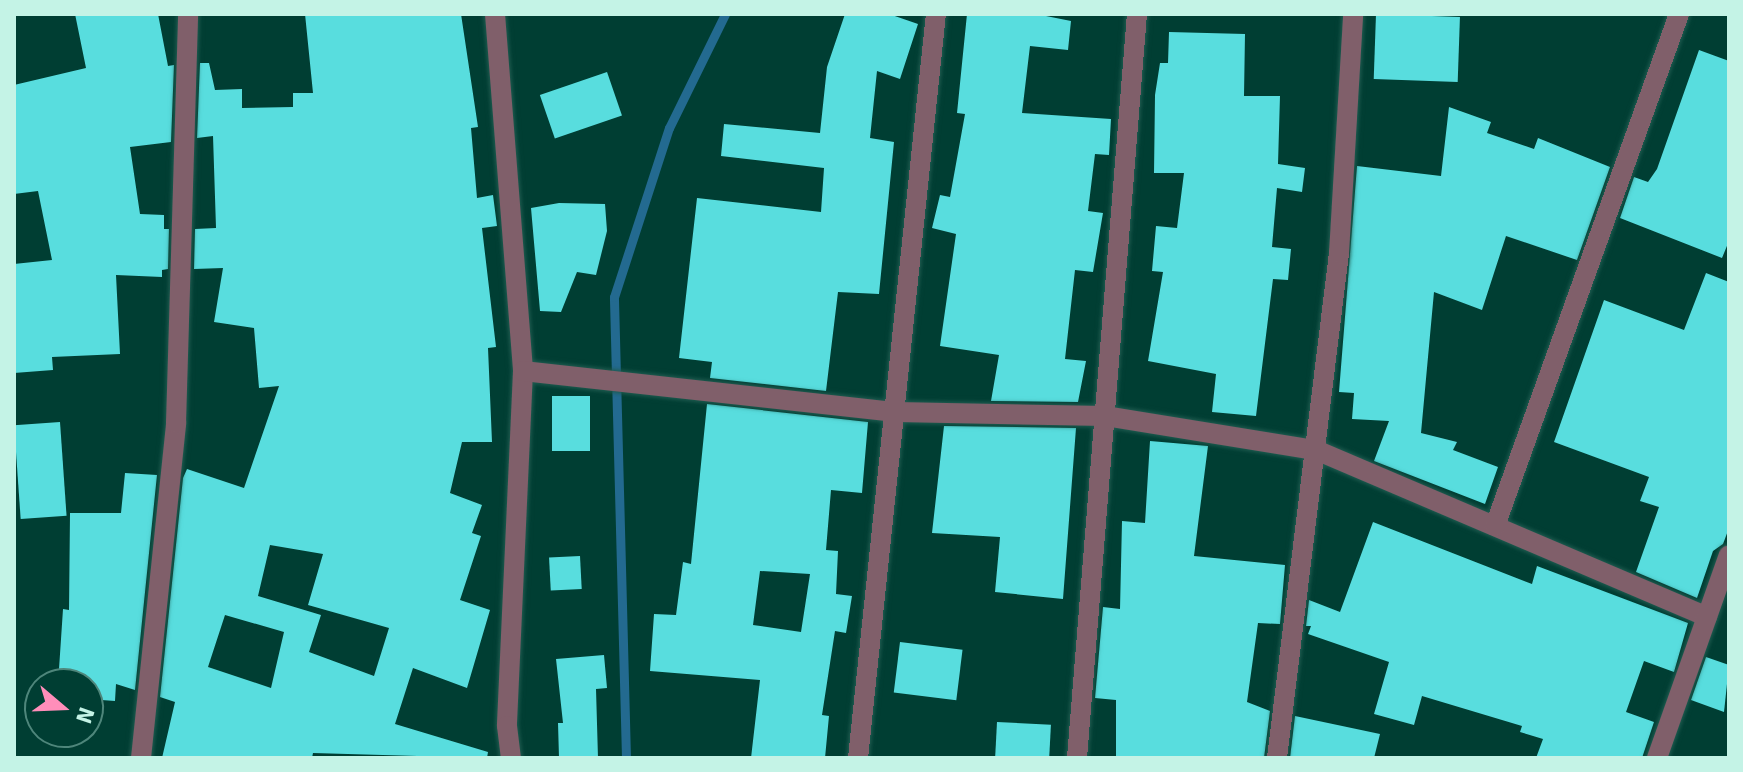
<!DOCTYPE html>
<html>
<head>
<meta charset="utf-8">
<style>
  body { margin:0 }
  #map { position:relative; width:1743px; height:772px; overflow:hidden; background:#003e33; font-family:Signika,sans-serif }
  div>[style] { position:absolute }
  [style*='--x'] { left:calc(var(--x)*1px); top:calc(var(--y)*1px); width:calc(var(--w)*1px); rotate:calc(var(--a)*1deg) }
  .stream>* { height:9px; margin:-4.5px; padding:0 4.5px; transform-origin:4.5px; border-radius:4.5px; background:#236a90 }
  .building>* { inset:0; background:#58ddde; transform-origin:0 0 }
  .roads { filter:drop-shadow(0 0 2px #1f5b50) drop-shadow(0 0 2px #1f5b50) }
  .street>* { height:20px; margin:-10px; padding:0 10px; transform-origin:10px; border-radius:10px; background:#805f6a }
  span { translate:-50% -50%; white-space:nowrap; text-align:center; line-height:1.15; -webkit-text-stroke:8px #003e33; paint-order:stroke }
  .frame { position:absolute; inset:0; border:16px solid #c4f3e6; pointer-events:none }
  .north { position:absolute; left:24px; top:668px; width:80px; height:80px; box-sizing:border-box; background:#003e33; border:2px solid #4e867b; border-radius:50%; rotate:109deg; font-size:22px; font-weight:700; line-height:32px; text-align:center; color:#c4f3e6 }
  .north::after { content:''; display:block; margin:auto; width:28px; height:36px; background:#ff8eba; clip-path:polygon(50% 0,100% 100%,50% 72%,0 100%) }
</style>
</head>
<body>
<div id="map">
  <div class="stream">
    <i style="--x:626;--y:758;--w:461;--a:-91.5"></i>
    <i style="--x:614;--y:297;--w:178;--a:-72"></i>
    <i style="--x:669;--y:128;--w:127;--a:-63.8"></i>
  </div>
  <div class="building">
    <i style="clip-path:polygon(75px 14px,158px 14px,168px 66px,174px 65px,171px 142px,130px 147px,140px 214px,164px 215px,164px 229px,169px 229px,168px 269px,162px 270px,162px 277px,116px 275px,120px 354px,52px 357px,53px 370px,14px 373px,14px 264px,52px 260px,38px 191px,14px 194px,14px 85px,86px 68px)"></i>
    <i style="clip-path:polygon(evenodd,305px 14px,461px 14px,478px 127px,471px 128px,477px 198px,493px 195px,497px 226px,482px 228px,496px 347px,488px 348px,492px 442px,462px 442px,450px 493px,482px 505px,472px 533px,481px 536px,460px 600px,490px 610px,467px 688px,413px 668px,395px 724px,488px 752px,487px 758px,313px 753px,312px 758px,162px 758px,175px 702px,160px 697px,183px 478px,187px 469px,244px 488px,279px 386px,259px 388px,254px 328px,214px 322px,223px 268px,194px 269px,195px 229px,216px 228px,213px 136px,197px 138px,200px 63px,209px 63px,215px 90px,242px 89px,242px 108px,293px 107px,293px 93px,313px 93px,305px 14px,270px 545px,323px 554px,308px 605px,389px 628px,374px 676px,309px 652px,321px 615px,258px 596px,270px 545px,305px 14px,225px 615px,284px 632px,271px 688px,208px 667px,225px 615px)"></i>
    <i style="clip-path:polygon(845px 14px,889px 14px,918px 24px,900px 79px,877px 71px,870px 138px,894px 142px,879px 294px,838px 292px,826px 391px,710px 378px,712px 362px,679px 358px,697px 198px,821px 212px,824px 168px,721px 156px,724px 124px,820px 133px,827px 67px)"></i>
    <i style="clip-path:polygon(967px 14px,1036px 14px,1071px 21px,1068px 50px,1030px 46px,1022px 113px,1111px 119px,1109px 155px,1095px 154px,1088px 211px,1103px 213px,1093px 272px,1075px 270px,1065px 359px,1086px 361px,1078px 402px,991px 401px,999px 355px,940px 346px,956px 234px,932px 228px,940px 195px,950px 197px,965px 114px,957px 113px)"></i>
    <i style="left:1376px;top:14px;width:84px;height:65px;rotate:2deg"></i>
    <i style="clip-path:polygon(1169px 32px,1245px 34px,1244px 96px,1280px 96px,1278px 164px,1305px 168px,1302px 192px,1277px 188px,1272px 247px,1291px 249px,1288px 280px,1273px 279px,1256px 416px,1212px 412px,1216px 374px,1148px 361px,1163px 272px,1152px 271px,1156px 226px,1177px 228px,1184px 173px,1154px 173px,1155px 95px,1160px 63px,1168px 63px)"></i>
    <i style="clip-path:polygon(1699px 50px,1729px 61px,1729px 241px,1722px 258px,1620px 218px,1634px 177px,1648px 182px,1657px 169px)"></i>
    <i style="left:607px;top:72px;width:46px;height:71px;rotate:71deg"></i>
    <i style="clip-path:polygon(1449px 107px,1491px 122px,1487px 133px,1534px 149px,1538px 138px,1610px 167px,1577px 260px,1506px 236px,1482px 310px,1434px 292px,1421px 433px,1457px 442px,1453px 450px,1498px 467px,1485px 504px,1374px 461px,1389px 421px,1352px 419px,1354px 393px,1339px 392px,1357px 166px,1441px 176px)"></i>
    <i style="clip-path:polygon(559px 203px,605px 204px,607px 231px,596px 275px,577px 272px,561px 312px,540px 311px,531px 208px)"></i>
    <i style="clip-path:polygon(1706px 273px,1729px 282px,1729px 528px,1723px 544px,1713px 551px,1697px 598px,1636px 572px,1659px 507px,1640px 501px,1649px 477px,1554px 442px,1604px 300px,1684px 330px)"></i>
    <i style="left:552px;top:396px;width:38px;height:55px"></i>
    <i style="clip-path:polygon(evenodd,707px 404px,868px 422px,862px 493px,831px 490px,826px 550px,838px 551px,836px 594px,852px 596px,846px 633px,835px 631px,822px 715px,829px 716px,825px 758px,751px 758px,760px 680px,650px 671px,654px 614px,676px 615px,683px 562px,691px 564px,707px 404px,760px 571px,810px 574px,801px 632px,753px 625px,760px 571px)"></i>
    <i style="left:60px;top:422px;width:94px;height:46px;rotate:86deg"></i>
    <i style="clip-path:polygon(944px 426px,1076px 428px,1063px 599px,995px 592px,1000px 537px,932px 533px)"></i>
    <i style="clip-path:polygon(1150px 441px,1208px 446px,1194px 556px,1285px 565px,1280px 624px,1258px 623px,1247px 702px,1270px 711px,1264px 758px,1116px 758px,1116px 700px,1095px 698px,1103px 607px,1120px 609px,1122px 521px,1145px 523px)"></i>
    <i style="clip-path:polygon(125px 473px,157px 475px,135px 690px,116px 684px,115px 701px,88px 699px,88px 684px,58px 684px,63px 609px,69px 610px,70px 513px,121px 513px)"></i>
    <i style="clip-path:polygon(1373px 522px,1532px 584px,1537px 566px,1688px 623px,1674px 672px,1644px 661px,1626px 712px,1654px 722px,1642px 758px,1536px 758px,1543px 739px,1520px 732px,1522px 726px,1422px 696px,1414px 725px,1374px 714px,1389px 662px,1308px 634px,1311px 626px,1306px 626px,1309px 600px,1340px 612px)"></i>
    <i style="left:580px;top:556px;width:33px;height:31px;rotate:87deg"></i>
    <i style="left:900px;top:642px;width:63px;height:51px;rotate:7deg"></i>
    <i style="clip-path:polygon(604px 655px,607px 688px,596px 689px,598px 758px,559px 758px,558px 723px,563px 723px,556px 659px)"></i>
    <i style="clip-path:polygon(1706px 657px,1729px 665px,1724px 712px,1691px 700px)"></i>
    <i style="clip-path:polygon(1295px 716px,1380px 734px,1374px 758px,1290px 758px)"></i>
    <i style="left:997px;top:722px;width:54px;height:36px;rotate:3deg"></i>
  </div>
  <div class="roads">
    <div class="street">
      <i style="--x:495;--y:14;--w:358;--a:85.5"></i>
      <i style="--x:523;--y:371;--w:355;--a:92.6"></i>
      <i style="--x:507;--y:726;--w:32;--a:83"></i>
      <i style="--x:523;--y:371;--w:375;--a:6.3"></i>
      <i style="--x:896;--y:412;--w:209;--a:1.1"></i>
      <i style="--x:1105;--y:416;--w:214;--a:9.2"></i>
      <i style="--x:1316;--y:450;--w:425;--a:23.1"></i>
      <i style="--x:1495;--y:526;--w:544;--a:-70.23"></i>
      <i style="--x:141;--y:758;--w:337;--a:-84"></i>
      <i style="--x:176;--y:423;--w:409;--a:-88.3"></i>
      <i style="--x:858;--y:758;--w:748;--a:-84.02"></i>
      <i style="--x:1077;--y:758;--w:746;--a:-85.39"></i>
      <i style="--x:1277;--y:758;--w:509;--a:-83"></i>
      <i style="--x:1339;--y:253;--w:239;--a:-86.6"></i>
      <i style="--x:1657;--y:758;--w:215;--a:-70.5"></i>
    </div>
  </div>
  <div class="frame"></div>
  <div class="north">N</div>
</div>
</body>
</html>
